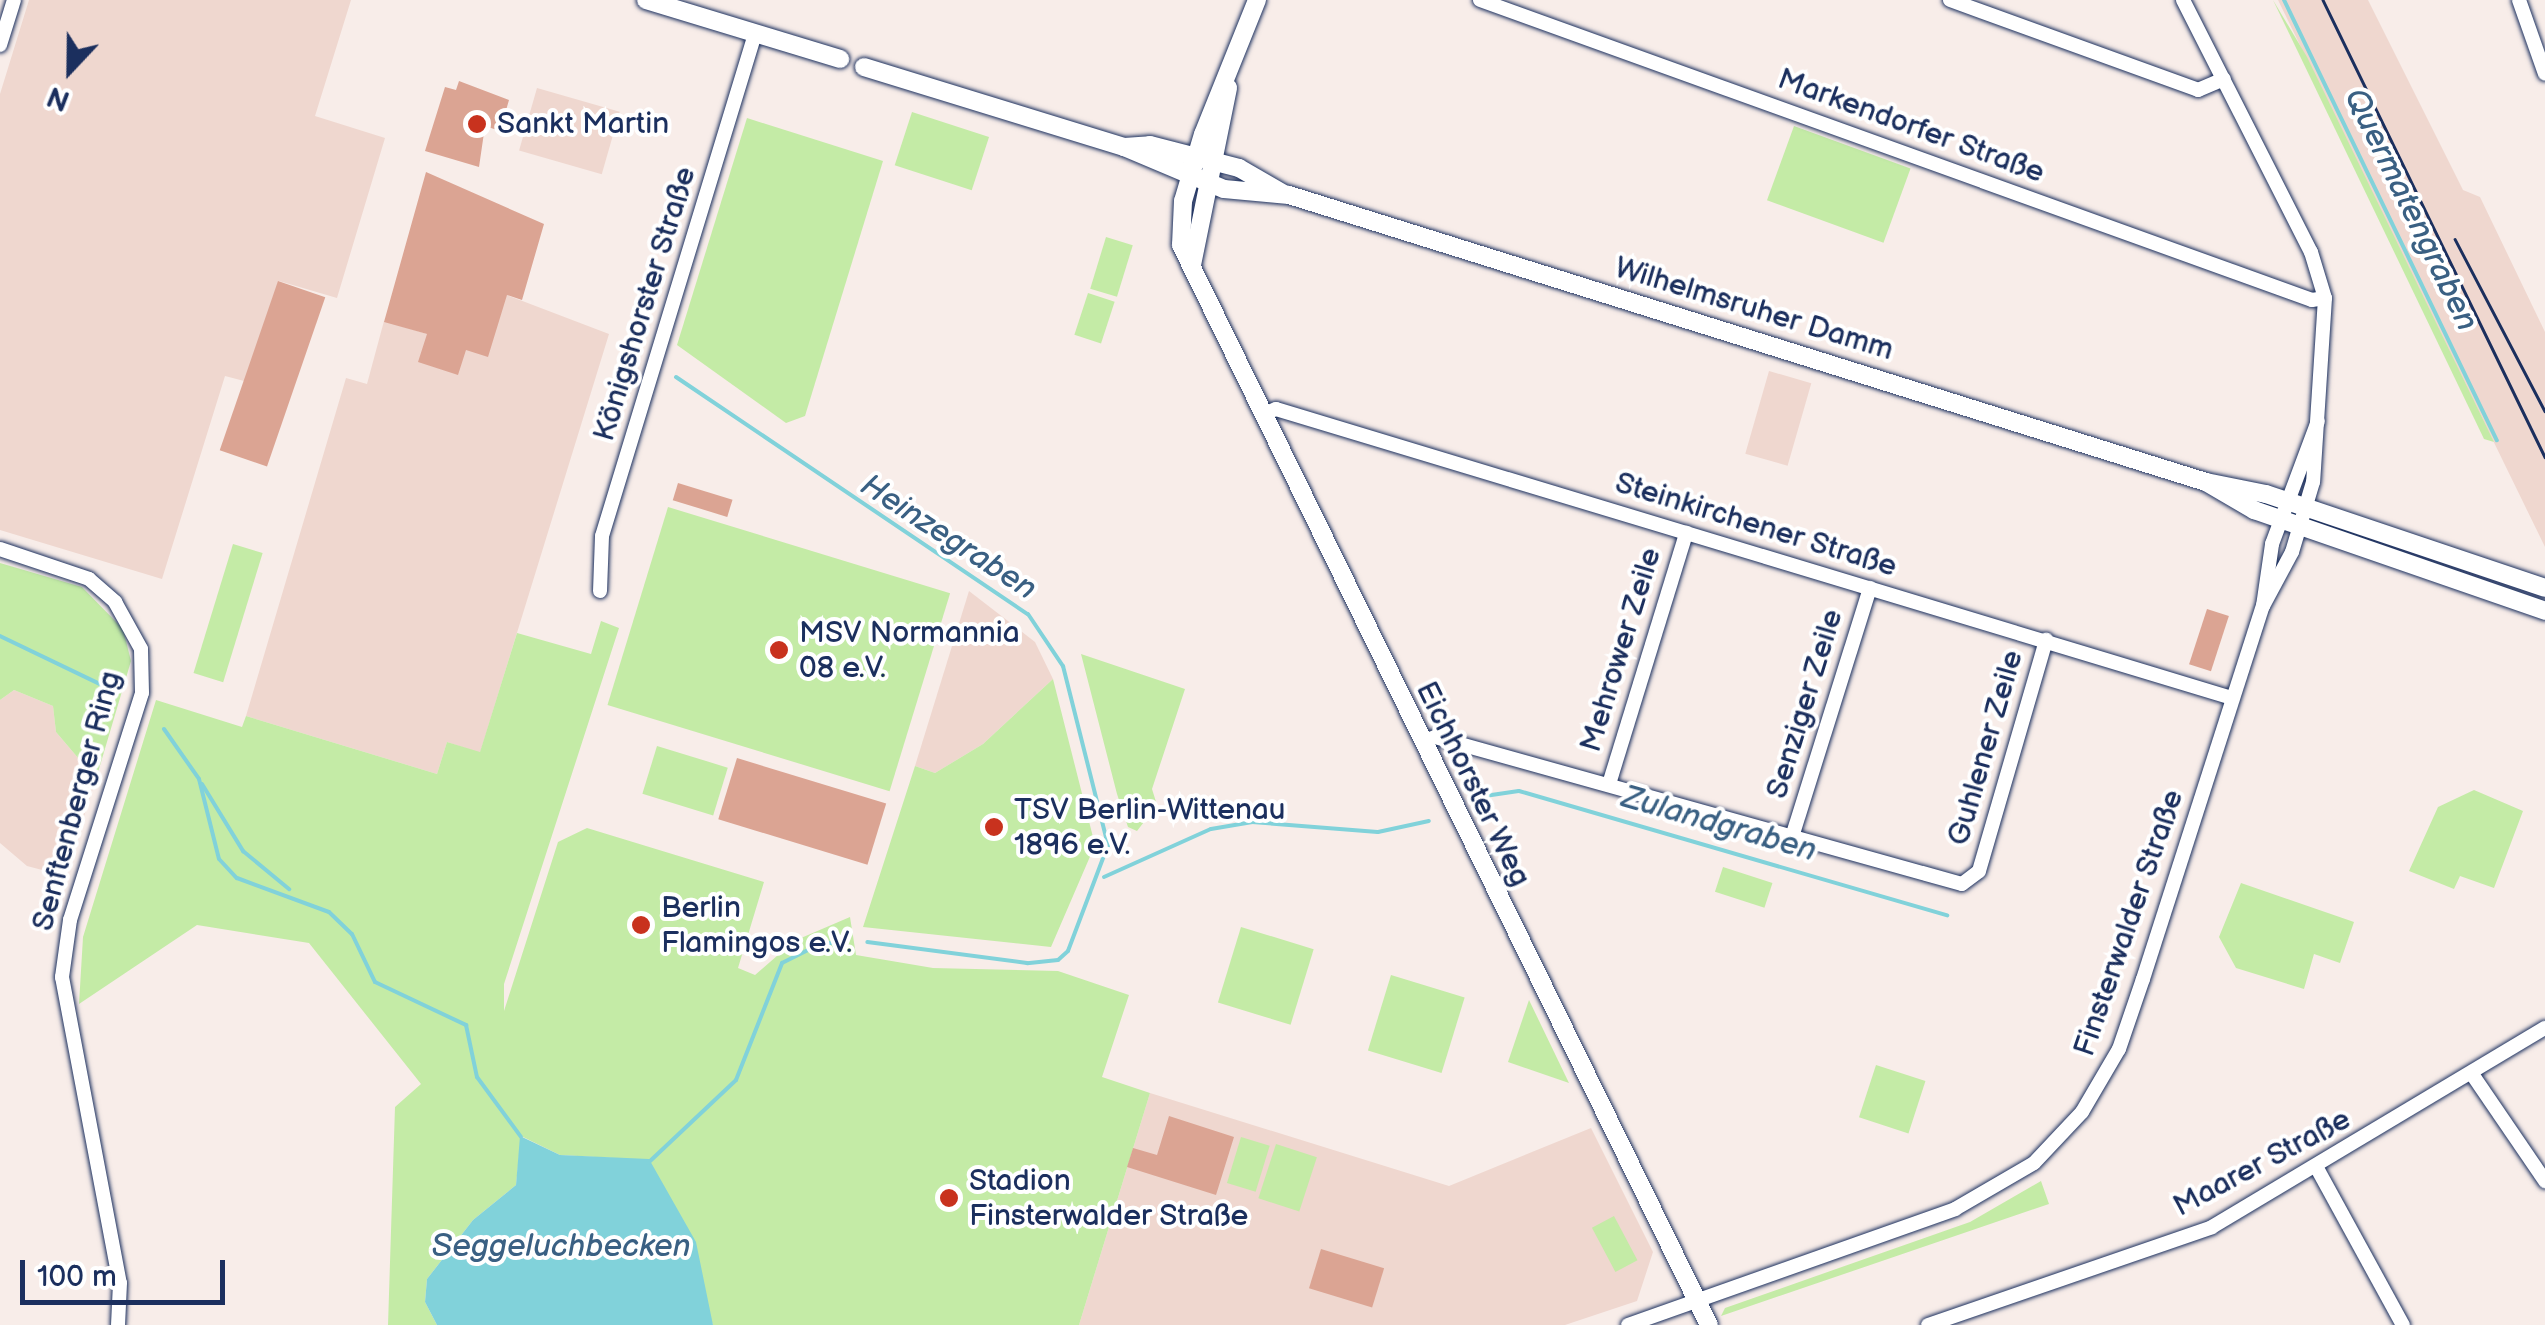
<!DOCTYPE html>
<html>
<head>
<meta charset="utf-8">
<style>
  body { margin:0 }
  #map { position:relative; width:2545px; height:1325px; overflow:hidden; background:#f8ede9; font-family:"Balsamiq Sans",sans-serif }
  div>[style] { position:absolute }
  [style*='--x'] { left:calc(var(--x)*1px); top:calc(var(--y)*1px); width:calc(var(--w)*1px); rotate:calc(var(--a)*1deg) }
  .built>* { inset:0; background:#efd7cf; transform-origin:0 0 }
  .green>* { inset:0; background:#c4eba6; transform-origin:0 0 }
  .water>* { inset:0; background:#81d2da }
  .stream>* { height:4px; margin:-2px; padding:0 2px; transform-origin:2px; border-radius:2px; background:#81d2da }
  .building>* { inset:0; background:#dba493; transform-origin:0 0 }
  .roads { filter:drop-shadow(0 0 2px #1b2f5e) drop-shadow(0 0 2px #1b2f5e) }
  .minor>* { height:14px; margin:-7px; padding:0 7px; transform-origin:7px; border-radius:7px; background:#fff }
  .major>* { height:18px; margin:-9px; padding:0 9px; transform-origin:9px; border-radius:9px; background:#fff }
  .tram>* { height:2.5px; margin:-1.25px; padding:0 1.25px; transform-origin:1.25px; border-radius:1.25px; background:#1b2f5e }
  .dots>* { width:28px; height:28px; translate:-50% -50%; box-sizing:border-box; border:5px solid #fff; border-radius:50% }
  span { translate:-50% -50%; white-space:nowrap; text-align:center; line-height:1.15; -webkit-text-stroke:8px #fff; paint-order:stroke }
  .poi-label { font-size:30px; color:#1b2f5e }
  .left { translate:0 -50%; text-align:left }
  .street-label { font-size:30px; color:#1b2f5e }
  .water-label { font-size:32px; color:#3a6083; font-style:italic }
  .north { position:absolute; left:20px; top:20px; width:100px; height:100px; -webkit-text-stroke:8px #fff; paint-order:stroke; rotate:202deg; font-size:28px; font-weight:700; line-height:40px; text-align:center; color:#1b2f5e }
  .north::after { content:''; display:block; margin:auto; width:35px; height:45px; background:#1b2f5e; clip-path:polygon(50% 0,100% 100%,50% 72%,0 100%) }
  .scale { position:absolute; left:20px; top:1260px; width:205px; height:45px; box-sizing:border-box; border:5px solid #1b2f5e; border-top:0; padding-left:12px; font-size:30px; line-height:35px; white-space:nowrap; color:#1b2f5e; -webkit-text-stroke:8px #fff; paint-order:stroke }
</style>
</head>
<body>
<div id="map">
  <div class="built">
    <i style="clip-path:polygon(29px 0,351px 0,315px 116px,385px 138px,337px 298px,279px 281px,248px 382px,225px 376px,162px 579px,0 530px,0 94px)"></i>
    <i style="clip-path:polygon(2278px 0,2368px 0,2463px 190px,2480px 197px,2545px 332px,2545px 547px)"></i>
    <i style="left:537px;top:88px;width:86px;height:65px;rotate:16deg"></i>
    <i style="clip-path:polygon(507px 295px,609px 334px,480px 753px,447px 742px,437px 774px,246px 716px,346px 378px,367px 384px,384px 321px,427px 334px)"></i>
    <i style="left:1769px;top:371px;width:44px;height:86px;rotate:16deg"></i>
    <i style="clip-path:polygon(969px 591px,1035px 642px,1053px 679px,983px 744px,935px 773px,915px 766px)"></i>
    <i style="clip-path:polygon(14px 690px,53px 706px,56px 732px,96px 779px,65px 876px,27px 866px,0 843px,0 700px)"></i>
    <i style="clip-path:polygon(1150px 1093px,1449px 1186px,1591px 1128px,1653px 1252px,1637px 1301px,1565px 1325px,1079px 1325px)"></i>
  </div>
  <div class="green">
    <i style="clip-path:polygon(2273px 0,2307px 57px,2494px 442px,2484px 439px)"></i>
    <i style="left:912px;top:112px;width:81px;height:56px;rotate:18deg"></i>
    <i style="clip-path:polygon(747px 118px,883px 161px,805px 416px,786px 423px,677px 345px)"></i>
    <i style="left:1794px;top:126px;width:124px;height:79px;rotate:20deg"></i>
    <i style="left:1106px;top:237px;width:28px;height:54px;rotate:17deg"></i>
    <i style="left:1088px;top:293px;width:28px;height:44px;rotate:18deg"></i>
    <i style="left:668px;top:507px;width:295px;height:207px;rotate:17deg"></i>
    <i style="left:233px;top:544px;width:31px;height:135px;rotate:17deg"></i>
    <i style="clip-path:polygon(0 563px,82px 587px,123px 629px,131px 661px,96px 779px,56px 732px,53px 706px,14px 690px,0 700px)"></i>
    <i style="clip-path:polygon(601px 621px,619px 628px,504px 984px,504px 1011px,558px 842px,587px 828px,764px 882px,738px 968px,755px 975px,794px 941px,850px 917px,856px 955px,933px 968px,1058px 971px,1129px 995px,1102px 1077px,1150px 1093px,1079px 1325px,713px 1325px,649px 1160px,560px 1155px,521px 1136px,516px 1185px,473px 1220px,427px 1279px,425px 1302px,437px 1325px,388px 1325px,395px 1107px,421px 1084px,309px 943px,197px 925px,79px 1004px,83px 937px,156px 700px,242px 727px,246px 716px,437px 774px,447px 742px,480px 752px,517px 633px,591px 654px)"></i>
    <i style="clip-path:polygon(1081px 654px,1185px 689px,1152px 789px,1157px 805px,1137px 831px,1128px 827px,1117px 794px)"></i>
    <i style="clip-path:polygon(1053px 679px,1095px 845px,1051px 947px,863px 927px,915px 766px,935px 773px,983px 744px)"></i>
    <i style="left:657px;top:746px;width:74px;height:50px;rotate:17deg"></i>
    <i style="clip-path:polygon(2474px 790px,2523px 811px,2494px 888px,2460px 876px,2454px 889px,2409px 871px,2438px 807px)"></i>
    <i style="left:1723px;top:867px;width:52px;height:26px;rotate:18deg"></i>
    <i style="clip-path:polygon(2241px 883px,2354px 922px,2340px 963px,2314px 954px,2304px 989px,2236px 968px,2219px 937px)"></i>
    <i style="left:1241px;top:927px;width:76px;height:79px;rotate:17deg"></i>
    <i style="left:1391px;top:975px;width:77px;height:79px;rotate:17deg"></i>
    <i style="clip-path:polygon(1529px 1000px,1569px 1083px,1508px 1062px)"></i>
    <i style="left:1876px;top:1065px;width:52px;height:55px;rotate:18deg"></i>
    <i style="left:1241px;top:1137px;width:30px;height:48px;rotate:17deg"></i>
    <i style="left:1276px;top:1144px;width:43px;height:57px;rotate:18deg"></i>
    <i style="clip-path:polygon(2041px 1181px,2049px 1204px,1721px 1316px,1725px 1308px,1970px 1222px)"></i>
    <i style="left:1614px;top:1216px;width:50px;height:25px;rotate:62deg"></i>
  </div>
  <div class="water">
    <i style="clip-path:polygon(520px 1136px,560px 1155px,649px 1159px,696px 1242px,713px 1325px,437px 1325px,425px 1302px,427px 1279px,473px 1220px,516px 1185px)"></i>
  </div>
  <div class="stream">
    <i style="--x:2284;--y:0;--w:489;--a:64.2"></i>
    <i style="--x:676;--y:377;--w:424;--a:34"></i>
    <i style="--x:1028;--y:614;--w:63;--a:56.1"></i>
    <i style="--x:1063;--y:666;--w:185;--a:75.9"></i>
    <i style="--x:1108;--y:845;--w:113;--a:110.7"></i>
    <i style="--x:1068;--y:951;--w:13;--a:138"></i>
    <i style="--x:1058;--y:960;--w:31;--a:174"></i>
    <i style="--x:1027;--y:963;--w:161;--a:-172.5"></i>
    <i style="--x:0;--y:636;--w:118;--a:25.7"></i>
    <i style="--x:164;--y:729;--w:61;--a:55"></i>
    <i style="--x:199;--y:779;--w:82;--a:76"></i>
    <i style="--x:219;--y:859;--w:26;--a:47"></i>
    <i style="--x:237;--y:878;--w:98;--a:20.3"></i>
    <i style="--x:329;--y:912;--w:32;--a:44"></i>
    <i style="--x:352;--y:934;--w:53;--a:64.4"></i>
    <i style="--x:375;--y:982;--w:101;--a:25.3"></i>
    <i style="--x:466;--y:1025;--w:53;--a:78.1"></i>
    <i style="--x:477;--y:1077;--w:74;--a:53.7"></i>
    <i style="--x:202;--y:784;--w:79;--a:58.5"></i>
    <i style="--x:243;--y:851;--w:60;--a:39.6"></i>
    <i style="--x:1478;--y:797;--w:41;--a:-8.3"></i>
    <i style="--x:1519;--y:791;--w:446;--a:16.2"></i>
    <i style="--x:1104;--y:877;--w:117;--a:-24.2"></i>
    <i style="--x:1211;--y:829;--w:42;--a:-9.7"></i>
    <i style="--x:1252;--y:822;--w:126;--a:4.5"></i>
    <i style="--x:1378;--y:832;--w:52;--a:-12.2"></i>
    <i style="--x:648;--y:1163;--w:121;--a:-43.3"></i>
    <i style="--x:736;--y:1080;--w:126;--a:-68.5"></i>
    <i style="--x:782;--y:963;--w:42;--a:-26.6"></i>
    <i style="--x:820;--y:944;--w:25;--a:-5"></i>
  </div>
  <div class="building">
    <i style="clip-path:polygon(459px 81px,509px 100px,500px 131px,485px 126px,479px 167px,425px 151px,445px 87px,456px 90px)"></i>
    <i style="clip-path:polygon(426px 172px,544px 224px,522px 300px,507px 295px,488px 357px,466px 350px,458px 375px,418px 362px,427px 334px,384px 322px)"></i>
    <i style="left:278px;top:281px;width:50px;height:179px;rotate:19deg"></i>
    <i style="left:678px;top:483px;width:57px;height:18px;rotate:17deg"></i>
    <i style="left:2207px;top:609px;width:23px;height:58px;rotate:18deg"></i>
    <i style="left:737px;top:758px;width:156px;height:64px;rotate:17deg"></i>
    <i style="clip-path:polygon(1169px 1116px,1234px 1137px,1216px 1195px,1127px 1167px,1133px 1148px,1157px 1155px)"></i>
    <i style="left:1321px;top:1249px;width:66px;height:41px;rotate:17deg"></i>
  </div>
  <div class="roads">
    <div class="minor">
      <i style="--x:1480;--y:0;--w:884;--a:19.83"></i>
      <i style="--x:2312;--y:300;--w:13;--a:-9"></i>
      <i style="--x:1950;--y:0;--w:264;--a:19.9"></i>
      <i style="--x:2198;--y:90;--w:28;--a:-23"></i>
      <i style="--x:2183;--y:0;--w:283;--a:63.1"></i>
      <i style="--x:2311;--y:252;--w:48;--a:73.1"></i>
      <i style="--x:2325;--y:298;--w:184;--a:93.7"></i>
      <i style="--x:2313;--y:482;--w:73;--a:106.7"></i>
      <i style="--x:2292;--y:552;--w:61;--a:118.2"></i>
      <i style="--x:2519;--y:0;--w:78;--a:70.6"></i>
      <i style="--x:0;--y:45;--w:47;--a:-72.7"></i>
      <i style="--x:1264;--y:414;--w:13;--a:-23"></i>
      <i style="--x:1276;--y:409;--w:999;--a:16.82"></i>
      <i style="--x:0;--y:549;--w:94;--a:18.6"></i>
      <i style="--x:89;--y:579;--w:35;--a:41"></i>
      <i style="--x:115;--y:602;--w:54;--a:61"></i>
      <i style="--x:141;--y:649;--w:44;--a:88.7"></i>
      <i style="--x:142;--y:693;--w:238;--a:107.6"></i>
      <i style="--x:70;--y:920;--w:58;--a:98"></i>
      <i style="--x:62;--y:977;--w:311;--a:79.3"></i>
      <i style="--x:120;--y:1283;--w:42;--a:92.7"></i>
      <i style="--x:600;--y:591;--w:55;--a:-87.9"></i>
      <i style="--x:602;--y:536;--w:525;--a:-73.05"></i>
      <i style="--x:1422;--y:742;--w:14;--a:-21"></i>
      <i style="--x:1435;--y:737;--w:547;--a:15.59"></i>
      <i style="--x:1962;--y:884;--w:21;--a:-37"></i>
      <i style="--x:1979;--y:871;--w:241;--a:-73.8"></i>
      <i style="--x:1609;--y:784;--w:263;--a:-72.9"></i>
      <i style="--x:1792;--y:837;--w:261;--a:-72.6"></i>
      <i style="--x:2472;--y:1074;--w:130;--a:55.7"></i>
      <i style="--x:2318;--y:1170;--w:177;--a:61.3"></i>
      <i style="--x:1628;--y:1325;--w:347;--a:-19.5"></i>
      <i style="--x:1955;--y:1209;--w:91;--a:-30.2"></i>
      <i style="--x:2034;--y:1163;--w:70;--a:-46.7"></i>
      <i style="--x:2082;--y:1112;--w:73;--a:-59.6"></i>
      <i style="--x:2119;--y:1049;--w:74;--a:-71.1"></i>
      <i style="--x:2143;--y:979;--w:392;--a:-72.2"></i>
      <i style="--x:2263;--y:606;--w:63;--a:-81.7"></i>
      <i style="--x:2272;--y:544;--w:131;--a:-69.5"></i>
      <i style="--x:1928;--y:1325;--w:300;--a:-19"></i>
      <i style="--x:2212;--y:1227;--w:388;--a:-30.9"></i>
    </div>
    <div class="major">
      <i style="--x:646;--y:0;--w:203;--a:16.9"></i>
      <i style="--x:1257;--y:0;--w:144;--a:111.9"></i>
      <i style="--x:1203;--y:134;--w:70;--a:106.6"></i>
      <i style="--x:1183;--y:201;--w:44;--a:92.6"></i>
      <i style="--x:1181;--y:245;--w:1202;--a:63.95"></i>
      <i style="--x:864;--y:67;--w:272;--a:17.1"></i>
      <i style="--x:1124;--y:147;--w:108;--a:22.8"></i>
      <i style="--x:1224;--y:189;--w:65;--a:5.3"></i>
      <i style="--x:1289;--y:195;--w:961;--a:17.38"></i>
      <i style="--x:2206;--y:482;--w:61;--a:11.3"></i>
      <i style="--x:2266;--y:494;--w:294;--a:18.6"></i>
      <i style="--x:1124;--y:147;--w:26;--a:-4"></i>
      <i style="--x:1150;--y:145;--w:92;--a:14.5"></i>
      <i style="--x:1239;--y:168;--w:52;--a:30"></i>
      <i style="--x:1192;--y:265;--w:181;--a:-78.5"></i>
      <i style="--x:2206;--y:482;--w:56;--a:30.3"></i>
      <i style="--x:2254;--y:510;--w:308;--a:19.1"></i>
    </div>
  </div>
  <div class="tram">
    <i style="--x:2323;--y:0;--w:508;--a:64.09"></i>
    <i style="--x:2455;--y:239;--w:194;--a:62.4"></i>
  </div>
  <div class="dots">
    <i style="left:477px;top:124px;background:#c8321e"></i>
    <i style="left:779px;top:650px;background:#c8321e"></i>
    <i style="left:994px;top:827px;background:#c8321e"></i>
    <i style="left:641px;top:925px;background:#c8321e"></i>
    <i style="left:949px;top:1198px;background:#c8321e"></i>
  </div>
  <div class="poi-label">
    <span class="left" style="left:497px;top:124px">Sankt Martin</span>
    <span class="left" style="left:799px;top:650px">MSV Normannia<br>08 e.V.</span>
    <span class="left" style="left:1014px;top:827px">TSV Berlin-Wittenau<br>1896 e.V.</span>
    <span class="left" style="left:661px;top:925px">Berlin<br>Flamingos e.V.</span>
    <span class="left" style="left:969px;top:1198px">Stadion<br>Finsterwalder Straße</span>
  </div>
  <div class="street-label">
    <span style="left:1911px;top:126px;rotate:20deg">Markendorfer Straße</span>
    <span style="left:645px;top:304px;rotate:-73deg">Königshorster Straße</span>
    <span style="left:1754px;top:309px;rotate:17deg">Wilhelmsruher Damm</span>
    <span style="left:1756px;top:525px;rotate:17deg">Steinkirchener Straße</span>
    <span style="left:1621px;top:650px;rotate:-73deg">Mehrower Zeile</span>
    <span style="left:1805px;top:704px;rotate:-73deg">Senziger Zeile</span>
    <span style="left:1986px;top:748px;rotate:-74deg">Guhlener Zeile</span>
    <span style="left:1473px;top:784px;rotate:64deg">Eichhorster Weg</span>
    <span style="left:77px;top:801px;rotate:-75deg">Senftenberger Ring</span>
    <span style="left:2129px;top:923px;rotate:-71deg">Finsterwalder Straße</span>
    <span style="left:2262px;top:1163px;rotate:-28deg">Maarer Straße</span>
  </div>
  <div class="water-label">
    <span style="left:2410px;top:210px;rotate:64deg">Quermatengraben</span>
    <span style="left:948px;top:538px;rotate:33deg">Heinzegraben</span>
    <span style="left:1719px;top:825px;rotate:16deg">Zulandgraben</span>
    <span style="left:561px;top:1247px">Seggeluchbecken</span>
  </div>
  <div class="north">N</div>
  <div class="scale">100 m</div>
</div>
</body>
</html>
